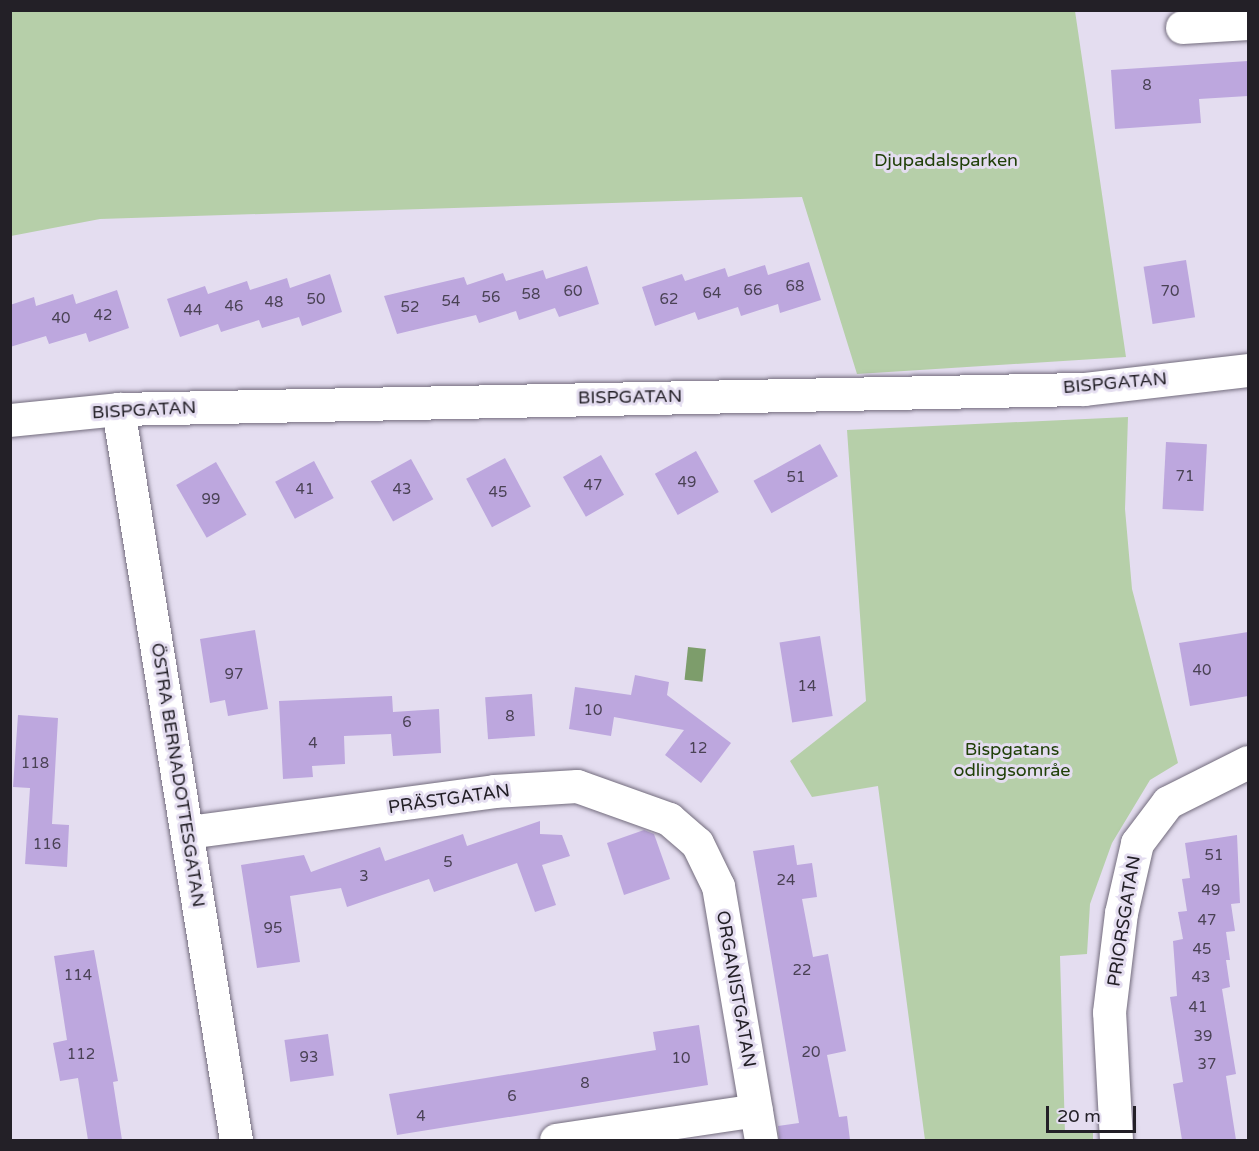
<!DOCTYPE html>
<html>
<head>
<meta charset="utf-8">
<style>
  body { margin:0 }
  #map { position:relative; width:1259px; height:1151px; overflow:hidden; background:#e4ddf0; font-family:"Varela Round",sans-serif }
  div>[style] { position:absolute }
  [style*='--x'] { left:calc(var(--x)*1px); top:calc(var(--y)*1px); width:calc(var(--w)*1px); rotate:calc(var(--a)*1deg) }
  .green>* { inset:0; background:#b6cfa9 }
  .water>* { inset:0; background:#7d9d6b; transform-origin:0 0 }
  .building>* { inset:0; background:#bda7de; transform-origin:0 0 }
  .roads { filter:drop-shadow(0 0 2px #736c7d) drop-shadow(0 0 2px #736c7d) }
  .minor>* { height:33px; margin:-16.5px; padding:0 16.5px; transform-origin:16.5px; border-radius:16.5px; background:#fff }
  span { translate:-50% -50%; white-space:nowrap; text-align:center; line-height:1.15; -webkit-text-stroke:6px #e4ddf0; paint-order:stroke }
  .number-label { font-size:15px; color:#4a4255 }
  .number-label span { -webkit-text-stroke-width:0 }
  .park-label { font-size:18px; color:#204008 }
  .street-label { font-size:18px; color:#232027 }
  .frame { position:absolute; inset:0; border:12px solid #232027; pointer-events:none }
  .scale { position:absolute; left:1046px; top:1106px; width:90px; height:27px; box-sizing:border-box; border:3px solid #232027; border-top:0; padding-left:8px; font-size:18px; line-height:21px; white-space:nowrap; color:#232027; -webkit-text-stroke:4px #e4ddf0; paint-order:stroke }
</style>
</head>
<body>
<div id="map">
  <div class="green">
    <i style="clip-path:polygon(11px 10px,1075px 11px,1126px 357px,857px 374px,802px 197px,100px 219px,11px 236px)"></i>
    <i style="clip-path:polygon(1128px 417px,1125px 509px,1132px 589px,1178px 763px,1150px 780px,1112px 843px,1090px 904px,1087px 954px,1060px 956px,1065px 1133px,1093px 1133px,1093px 1140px,925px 1140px,878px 786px,812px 797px,790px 761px,866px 701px,847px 430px)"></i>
  </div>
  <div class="water">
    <i style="left:688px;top:647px;width:18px;height:33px;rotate:6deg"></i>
  </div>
  <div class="building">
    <i style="clip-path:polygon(1248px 61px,1248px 96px,1199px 99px,1201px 123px,1115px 129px,1111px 70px)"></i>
    <i style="left:1186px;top:260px;width:58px;height:43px;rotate:81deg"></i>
    <i style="clip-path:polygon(809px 262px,821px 300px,780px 313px,778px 304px,741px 316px,738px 307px,698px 320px,695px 312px,655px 326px,642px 287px,682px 274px,685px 281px,725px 268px,728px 277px,765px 265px,768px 275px)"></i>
    <i style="clip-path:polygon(587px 266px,599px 304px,559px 317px,555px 308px,519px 320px,516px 311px,479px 323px,476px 315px,397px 334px,384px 296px,464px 277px,467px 285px,503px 273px,506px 281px,543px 270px,546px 279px)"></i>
    <i style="clip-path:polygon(330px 274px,342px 312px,302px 326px,299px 317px,262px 328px,259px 320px,221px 332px,218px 324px,180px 337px,167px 299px,205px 286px,208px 294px,247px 281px,250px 290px,287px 278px,290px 288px)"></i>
    <i style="clip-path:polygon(117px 290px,129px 328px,89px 342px,86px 333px,49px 344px,46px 336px,10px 347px,10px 305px,34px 297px,36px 306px,73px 294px,76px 304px)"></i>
    <i style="left:1166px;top:442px;width:41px;height:67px;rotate:3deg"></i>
    <i style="left:820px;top:444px;width:37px;height:76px;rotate:61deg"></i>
    <i style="left:696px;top:451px;width:47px;height:47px;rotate:61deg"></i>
    <i style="left:601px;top:455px;width:46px;height:44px;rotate:60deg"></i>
    <i style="left:505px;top:458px;width:55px;height:44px;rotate:62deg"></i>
    <i style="left:411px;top:459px;width:46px;height:46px;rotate:61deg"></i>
    <i style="left:314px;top:461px;width:42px;height:44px;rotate:62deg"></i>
    <i style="left:216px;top:462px;width:61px;height:46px;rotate:60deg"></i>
    <i style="clip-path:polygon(255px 630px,268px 709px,228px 716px,225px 700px,210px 703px,200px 639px)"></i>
    <i style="clip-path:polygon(1248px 632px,1248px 696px,1190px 706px,1179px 643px)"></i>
    <i style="left:820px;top:636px;width:81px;height:41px;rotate:81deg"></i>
    <i style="clip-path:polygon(635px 675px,669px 682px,667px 695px,731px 743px,701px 783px,665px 755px,684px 730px,614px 717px,611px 736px,569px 729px,575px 687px,631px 695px)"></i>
    <i style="left:532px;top:694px;width:42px;height:47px;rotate:86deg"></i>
    <i style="clip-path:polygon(392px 696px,393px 712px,439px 709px,441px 753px,393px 756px,391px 734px,344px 736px,345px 764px,312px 766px,313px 777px,283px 779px,279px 701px)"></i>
    <i style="clip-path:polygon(18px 715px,58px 718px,52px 824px,69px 825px,67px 867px,25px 864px,30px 788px,13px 787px)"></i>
    <i style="clip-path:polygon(540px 821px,540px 834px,562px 835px,570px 856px,542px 865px,556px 905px,535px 912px,517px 863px,434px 892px,429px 879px,347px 907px,341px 888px,290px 896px,300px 962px,257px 968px,241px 865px,304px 855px,311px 872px,380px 847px,385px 861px,463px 834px,467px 846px)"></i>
    <i style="clip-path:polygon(644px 830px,654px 834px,670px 879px,624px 895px,607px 843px)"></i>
    <i style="clip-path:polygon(1237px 835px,1240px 903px,1231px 904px,1235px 931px,1226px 932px,1230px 960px,1226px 960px,1230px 987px,1222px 989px,1236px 1074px,1226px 1076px,1236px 1140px,1182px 1140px,1173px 1084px,1183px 1082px,1170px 997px,1177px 996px,1173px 941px,1183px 939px,1178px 912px,1187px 911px,1182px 879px,1190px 878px,1185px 843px)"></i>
    <i style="clip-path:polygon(794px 845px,797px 865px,812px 863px,817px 897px,802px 899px,813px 957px,828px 954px,846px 1051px,827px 1055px,839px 1117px,847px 1116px,850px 1140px,779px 1140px,778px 1126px,799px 1123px,753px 851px)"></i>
    <i style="clip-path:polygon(94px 950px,118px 1081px,113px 1082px,122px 1140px,88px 1140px,78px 1078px,60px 1081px,53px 1043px,67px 1040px,54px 956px)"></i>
    <i style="clip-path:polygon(699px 1025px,708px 1085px,397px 1135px,389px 1094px,656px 1050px,653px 1032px)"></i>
    <i style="left:328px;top:1034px;width:42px;height:44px;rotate:82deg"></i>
  </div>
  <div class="roads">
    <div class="minor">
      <i style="--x:1182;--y:27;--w:66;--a:-3.5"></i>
      <i style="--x:118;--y:409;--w:740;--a:80.83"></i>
      <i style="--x:10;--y:420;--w:109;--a:-5.8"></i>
      <i style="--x:118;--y:409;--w:966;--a:-1.19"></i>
      <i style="--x:1084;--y:389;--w:165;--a:-6.6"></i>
      <i style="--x:188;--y:832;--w:309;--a:-7.6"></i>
      <i style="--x:494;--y:791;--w:83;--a:-3.4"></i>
      <i style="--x:577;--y:786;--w:98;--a:19.7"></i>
      <i style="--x:669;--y:819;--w:37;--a:41"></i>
      <i style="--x:697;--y:843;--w:48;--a:64"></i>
      <i style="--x:718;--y:886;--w:258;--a:80.4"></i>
      <i style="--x:556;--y:1140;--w:202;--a:-8.5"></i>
      <i style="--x:1116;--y:1140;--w:128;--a:-93.1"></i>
      <i style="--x:1109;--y:1012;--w:100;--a:-83.1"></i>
      <i style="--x:1121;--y:913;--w:72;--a:-77.1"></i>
      <i style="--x:1137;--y:843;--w:51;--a:-52.9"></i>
      <i style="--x:1168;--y:802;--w:89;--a:-26.6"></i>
    </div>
  </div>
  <div class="number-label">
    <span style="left:1147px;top:86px">8</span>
    <span style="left:795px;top:287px">68</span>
    <span style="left:753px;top:291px">66</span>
    <span style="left:573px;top:292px">60</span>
    <span style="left:1170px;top:292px">70</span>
    <span style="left:712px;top:294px">64</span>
    <span style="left:531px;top:295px">58</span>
    <span style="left:491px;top:298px">56</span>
    <span style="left:316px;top:300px">50</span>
    <span style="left:669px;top:300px">62</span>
    <span style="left:451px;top:302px">54</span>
    <span style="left:274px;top:303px">48</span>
    <span style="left:234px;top:307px">46</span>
    <span style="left:410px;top:308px">52</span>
    <span style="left:193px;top:311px">44</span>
    <span style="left:103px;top:316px">42</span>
    <span style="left:61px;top:319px">40</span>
    <span style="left:1185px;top:477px">71</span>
    <span style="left:796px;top:478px">51</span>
    <span style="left:687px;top:483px">49</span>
    <span style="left:593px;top:486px">47</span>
    <span style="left:305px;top:490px">41</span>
    <span style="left:402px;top:490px">43</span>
    <span style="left:498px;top:493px">45</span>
    <span style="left:211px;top:500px">99</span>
    <span style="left:1202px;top:671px">40</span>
    <span style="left:234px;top:675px">97</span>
    <span style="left:807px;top:687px">14</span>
    <span style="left:593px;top:711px">10</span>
    <span style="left:510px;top:717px">8</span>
    <span style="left:407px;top:723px">6</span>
    <span style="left:313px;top:744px">4</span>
    <span style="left:698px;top:749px">12</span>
    <span style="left:35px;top:764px">118</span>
    <span style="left:47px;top:845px">116</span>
    <span style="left:1214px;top:856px">51</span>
    <span style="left:448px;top:863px">5</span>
    <span style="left:364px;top:877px">3</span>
    <span style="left:786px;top:881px">24</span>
    <span style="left:1211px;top:891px">49</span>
    <span style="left:1207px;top:921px">47</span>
    <span style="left:273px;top:929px">95</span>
    <span style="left:1202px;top:950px">45</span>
    <span style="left:802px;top:971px">22</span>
    <span style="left:78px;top:976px">114</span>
    <span style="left:1201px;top:978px">43</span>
    <span style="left:1198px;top:1008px">41</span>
    <span style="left:1203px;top:1037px">39</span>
    <span style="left:811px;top:1053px">20</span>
    <span style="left:81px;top:1055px">112</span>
    <span style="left:309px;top:1058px">93</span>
    <span style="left:681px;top:1059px">10</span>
    <span style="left:1207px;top:1065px">37</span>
    <span style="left:585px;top:1084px">8</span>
    <span style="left:512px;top:1097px">6</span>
    <span style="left:421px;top:1117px">4</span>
  </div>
  <div class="park-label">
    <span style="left:946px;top:160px">Djupadalsparken</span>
    <span style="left:1012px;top:760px">Bispgatans<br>odlingsområe</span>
  </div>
  <div class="street-label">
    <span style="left:1115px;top:383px;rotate:-5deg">BISPGATAN</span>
    <span style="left:630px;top:397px;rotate:-1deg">BISPGATAN</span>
    <span style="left:144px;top:410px;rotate:-3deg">BISPGATAN</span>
    <span style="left:178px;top:775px;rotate:81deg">ÖSTRA BERNADOTTESGATAN</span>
    <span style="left:449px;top:799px;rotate:-8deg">PRÄSTGATAN</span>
    <span style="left:1124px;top:921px;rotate:-81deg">PRIORSGATAN</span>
    <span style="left:736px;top:989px;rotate:80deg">ORGANISTGATAN</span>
  </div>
  <div class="frame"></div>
  <div class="scale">20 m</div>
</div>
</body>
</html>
